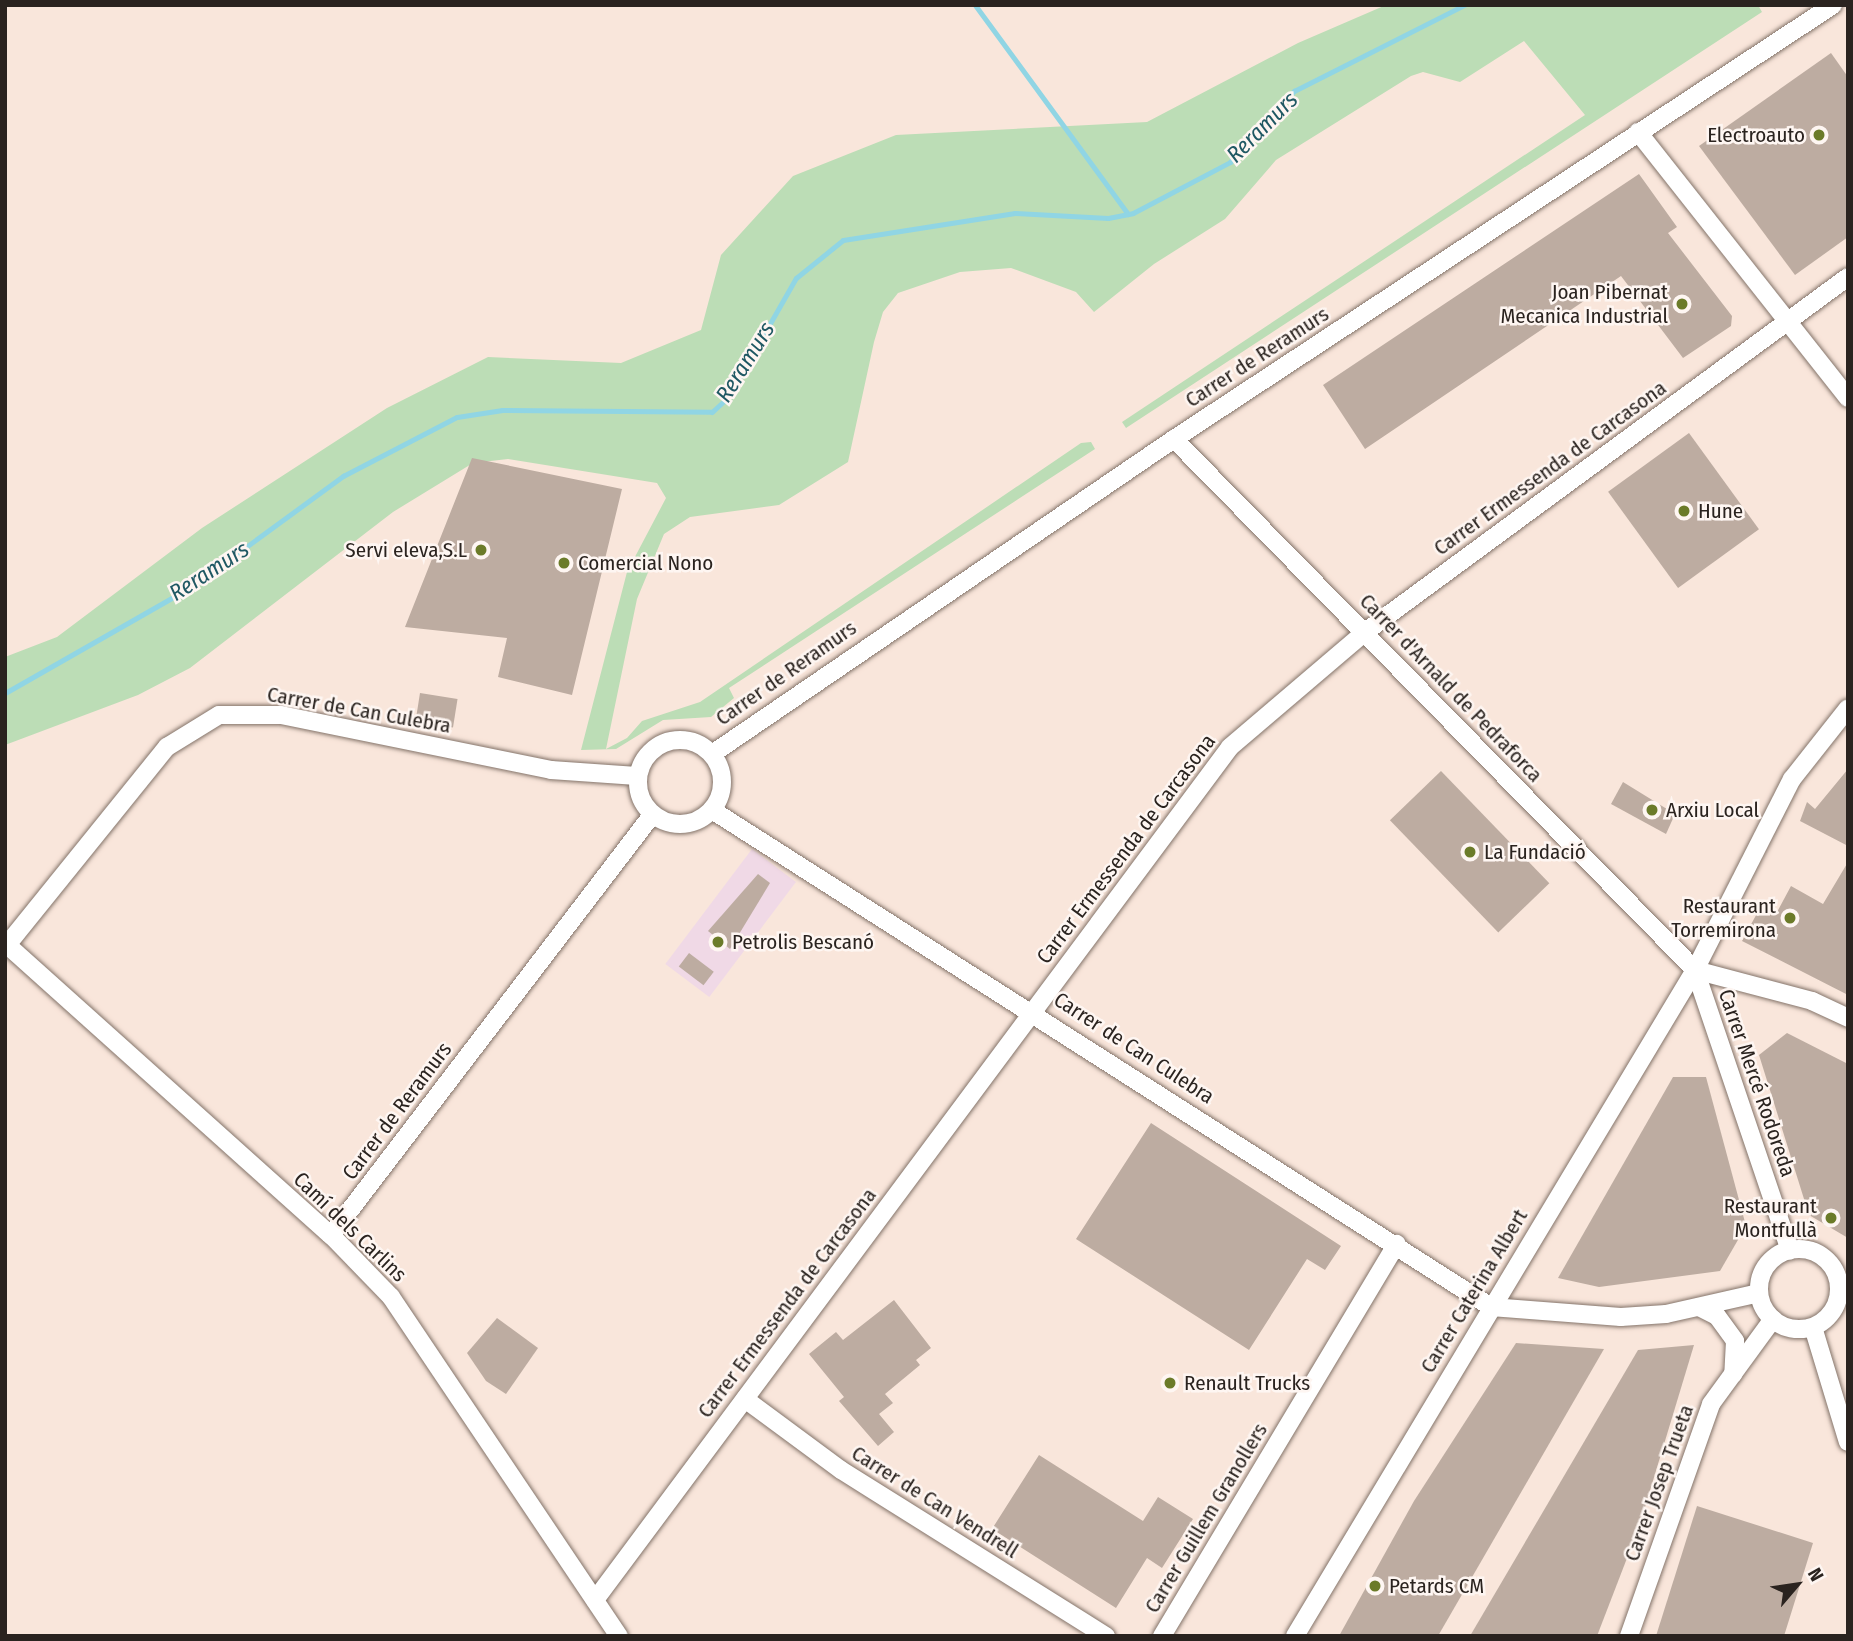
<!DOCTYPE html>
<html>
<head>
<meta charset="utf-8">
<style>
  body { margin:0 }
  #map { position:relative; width:1853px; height:1641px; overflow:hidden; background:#f9e6db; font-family:"Fira Sans Condensed",sans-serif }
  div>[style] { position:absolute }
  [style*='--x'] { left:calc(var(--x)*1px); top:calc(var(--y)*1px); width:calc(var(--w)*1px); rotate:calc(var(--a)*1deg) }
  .commercial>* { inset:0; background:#f0d9e6; transform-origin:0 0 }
  .green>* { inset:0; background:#bcddb6 }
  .stream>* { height:5px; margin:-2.5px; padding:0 2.5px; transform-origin:2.5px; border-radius:2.5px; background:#90d5e4 }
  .building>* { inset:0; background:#bdaca1; transform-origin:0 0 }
  .roads { filter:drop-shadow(0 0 2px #837369) drop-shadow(0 0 2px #837369) }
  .street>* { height:18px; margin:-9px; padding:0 9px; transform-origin:9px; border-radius:9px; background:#fff }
  .street>.ring { margin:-9px; padding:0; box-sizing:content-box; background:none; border:18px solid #fff; border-radius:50% }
  .dots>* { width:19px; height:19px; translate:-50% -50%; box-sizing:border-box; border:4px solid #fef6f2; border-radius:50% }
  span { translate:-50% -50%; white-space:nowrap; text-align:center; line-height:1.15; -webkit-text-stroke:5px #fef6f2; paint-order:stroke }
  .poi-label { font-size:21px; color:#2a231f }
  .right { translate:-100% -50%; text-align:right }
  .left { translate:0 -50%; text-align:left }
  .street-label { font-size:21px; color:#2a231f }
  .water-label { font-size:23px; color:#1f5863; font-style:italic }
  .frame { position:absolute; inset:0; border:7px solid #2a231f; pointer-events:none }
  .north { position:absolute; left:1762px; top:1550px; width:70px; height:70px; -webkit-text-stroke:5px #fef6f2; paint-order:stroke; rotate:61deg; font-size:19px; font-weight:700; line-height:28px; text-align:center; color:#2a231f }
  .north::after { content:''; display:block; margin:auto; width:24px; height:32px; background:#2a231f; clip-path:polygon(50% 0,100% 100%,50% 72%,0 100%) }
</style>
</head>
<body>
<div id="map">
  <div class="commercial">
    <i style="left:752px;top:849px;width:55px;height:144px;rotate:37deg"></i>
  </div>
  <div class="green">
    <i style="clip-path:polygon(1386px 5px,1758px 5px,1762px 12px,1126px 428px,1122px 422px,1585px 115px,1524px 41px,1460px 82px,1423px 72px,1411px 76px,1276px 160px,1225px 219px,1154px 264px,1094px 312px,1076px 292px,1011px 268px,960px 272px,898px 293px,883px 312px,874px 342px,848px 462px,779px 505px,690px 517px,664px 534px,637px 599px,606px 749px,627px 738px,642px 721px,700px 702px,1081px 443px,1091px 442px,1095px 449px,729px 688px,734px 698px,711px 717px,663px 720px,616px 749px,581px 750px,627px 572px,666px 498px,657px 483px,508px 459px,473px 463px,393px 512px,190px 668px,138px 695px,5px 745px,5px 657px,57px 637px,202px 528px,387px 408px,488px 357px,621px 363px,701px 330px,721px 255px,793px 176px,896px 135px,1147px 122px,1298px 43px)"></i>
  </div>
  <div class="stream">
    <i style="--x:975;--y:5;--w:259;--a:53.8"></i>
    <i style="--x:5;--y:693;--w:218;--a:-29.7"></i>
    <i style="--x:194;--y:585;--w:185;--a:-36.2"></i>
    <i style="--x:343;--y:476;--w:128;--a:-27.4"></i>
    <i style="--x:457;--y:417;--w:46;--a:-8.8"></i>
    <i style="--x:502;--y:410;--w:210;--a:0.5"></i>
    <i style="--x:712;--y:412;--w:22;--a:-43"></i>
    <i style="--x:728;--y:397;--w:137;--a:-60.3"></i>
    <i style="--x:796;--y:278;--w:60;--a:-39"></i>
    <i style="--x:843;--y:240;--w:174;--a:-8.9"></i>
    <i style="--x:1015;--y:213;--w:93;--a:3.1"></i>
    <i style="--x:1108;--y:218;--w:25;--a:-11"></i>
    <i style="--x:1133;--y:213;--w:110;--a:-27.7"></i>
    <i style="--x:1230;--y:162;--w:96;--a:-48"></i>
    <i style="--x:1294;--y:91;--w:191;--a:-26.8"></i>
  </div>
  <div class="building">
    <i style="clip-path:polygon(1831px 53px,1848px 77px,1848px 237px,1795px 275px,1699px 146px)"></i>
    <i style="clip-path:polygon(1639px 174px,1677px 227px,1668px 233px,1732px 316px,1731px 326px,1683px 358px,1621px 276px,1365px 449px,1323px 385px)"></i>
    <i style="left:1689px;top:433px;width:119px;height:100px;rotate:54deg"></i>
    <i style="clip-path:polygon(472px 458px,622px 489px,572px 695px,498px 677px,507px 638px,405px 627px)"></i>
    <i style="left:420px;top:693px;width:38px;height:29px;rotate:9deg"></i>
    <i style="clip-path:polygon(1848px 769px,1848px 846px,1800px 821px,1807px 802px,1815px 809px)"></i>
    <i style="left:1441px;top:771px;width:156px;height:71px;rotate:46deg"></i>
    <i style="clip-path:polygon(1623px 782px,1675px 814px,1666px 834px,1611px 804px)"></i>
    <i style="clip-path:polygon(1848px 862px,1848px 995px,1742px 941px,1761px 906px,1776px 914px,1791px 886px,1823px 904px)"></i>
    <i style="clip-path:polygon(758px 874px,770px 883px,730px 949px,708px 931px)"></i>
    <i style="left:689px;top:953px;width:31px;height:17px;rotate:37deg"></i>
    <i style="clip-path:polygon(1787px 1033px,1848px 1064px,1848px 1238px,1809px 1215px,1759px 1055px)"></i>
    <i style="clip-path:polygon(1673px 1077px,1706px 1077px,1746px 1226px,1720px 1271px,1599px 1287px,1558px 1278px)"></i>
    <i style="clip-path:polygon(1151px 1123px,1341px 1246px,1325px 1270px,1307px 1259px,1249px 1350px,1076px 1239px)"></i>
    <i style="clip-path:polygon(894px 1300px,931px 1348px,916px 1360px,920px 1365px,885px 1394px,893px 1403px,879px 1414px,894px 1432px,878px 1446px,839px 1401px,844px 1397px,809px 1354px,836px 1332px,843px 1340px)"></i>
    <i style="clip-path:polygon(497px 1318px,538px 1348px,506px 1394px,486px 1381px,467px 1353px)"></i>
    <i style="clip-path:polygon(1516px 1343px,1604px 1349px,1438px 1636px,1339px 1636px,1414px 1501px)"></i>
    <i style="clip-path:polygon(1694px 1345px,1639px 1527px,1597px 1636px,1470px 1636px,1638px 1350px)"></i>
    <i style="clip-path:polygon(1039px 1455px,1143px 1521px,1158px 1497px,1193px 1519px,1162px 1568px,1147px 1558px,1116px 1608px,992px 1529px)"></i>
    <i style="clip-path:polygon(1697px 1506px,1813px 1543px,1784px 1636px,1656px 1636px)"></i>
  </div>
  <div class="roads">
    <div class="street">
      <i style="--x:1638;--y:132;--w:339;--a:51.7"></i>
      <i style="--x:1174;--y:439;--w:744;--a:45.54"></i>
      <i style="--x:1695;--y:970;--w:296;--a:71.3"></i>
      <i class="ring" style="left:638px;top:740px;width:66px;height:66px"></i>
      <i style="--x:712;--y:754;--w:559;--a:-34.29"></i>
      <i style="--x:1174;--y:439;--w:789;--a:-33.37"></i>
      <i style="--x:712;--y:810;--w:924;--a:32.54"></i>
      <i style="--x:1491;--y:1307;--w:130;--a:4.4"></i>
      <i style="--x:1621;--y:1317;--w:45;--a:-3.8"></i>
      <i style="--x:1666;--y:1314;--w:95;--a:-12.7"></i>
      <i style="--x:5;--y:943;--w:438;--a:41.9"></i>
      <i style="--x:331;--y:1235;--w:86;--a:45.9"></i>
      <i style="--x:391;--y:1297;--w:409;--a:56.1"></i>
      <i style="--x:7;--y:945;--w:255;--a:-51.1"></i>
      <i style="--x:167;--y:747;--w:61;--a:-31.6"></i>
      <i style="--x:219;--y:715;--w:62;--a:0"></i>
      <i style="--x:281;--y:715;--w:276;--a:11.5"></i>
      <i style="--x:551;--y:770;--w:86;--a:4"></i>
      <i style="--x:1695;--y:970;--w:121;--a:14.8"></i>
      <i style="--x:1812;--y:1001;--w:40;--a:25"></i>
      <i style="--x:331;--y:1235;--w:529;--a:-52.61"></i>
      <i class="ring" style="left:1759px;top:1249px;width:62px;height:62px"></i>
      <i style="--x:1699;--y:1307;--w:20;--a:27"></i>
      <i style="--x:1717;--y:1316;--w:31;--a:54"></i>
      <i style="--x:1735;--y:1341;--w:33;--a:93"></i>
      <i style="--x:1813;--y:1327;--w:120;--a:73.1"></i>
      <i style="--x:745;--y:1399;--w:119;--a:36.5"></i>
      <i style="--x:841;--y:1470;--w:313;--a:32.1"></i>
      <i style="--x:595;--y:1600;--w:1063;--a:-53.33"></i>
      <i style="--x:1230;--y:747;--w:177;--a:-40.4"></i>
      <i style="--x:1365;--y:632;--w:599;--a:-36.32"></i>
      <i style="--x:1162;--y:1636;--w:457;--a:-59.1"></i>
      <i style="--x:1295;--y:1636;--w:777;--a:-59.01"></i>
      <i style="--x:1695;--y:970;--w:214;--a:-63.1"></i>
      <i style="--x:1792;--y:779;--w:90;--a:-51.7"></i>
      <i style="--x:1629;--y:1636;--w:246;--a:-70.5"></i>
      <i style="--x:1711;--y:1404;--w:105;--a:-53.9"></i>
    </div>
  </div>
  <div class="dots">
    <i style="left:1819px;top:135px;background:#6b7b29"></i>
    <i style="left:1682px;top:304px;background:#6b7b29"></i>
    <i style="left:1684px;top:511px;background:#6b7b29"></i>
    <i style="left:481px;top:550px;background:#6b7b29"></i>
    <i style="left:564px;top:563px;background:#6b7b29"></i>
    <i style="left:1652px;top:810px;background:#6b7b29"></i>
    <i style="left:1470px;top:852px;background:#6b7b29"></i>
    <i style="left:1790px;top:918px;background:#6b7b29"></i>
    <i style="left:718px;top:942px;background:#6b7b29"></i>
    <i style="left:1831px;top:1218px;background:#6b7b29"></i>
    <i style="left:1170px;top:1383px;background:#6b7b29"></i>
    <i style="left:1375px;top:1586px;background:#6b7b29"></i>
  </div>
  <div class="poi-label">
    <span class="right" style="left:1805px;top:135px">Electroauto</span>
    <span class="right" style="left:1668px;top:304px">Joan Pibernat<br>Mecanica Industrial</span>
    <span class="left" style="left:1698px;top:511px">Hune</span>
    <span class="right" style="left:467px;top:550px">Servi eleva,S.L</span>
    <span class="left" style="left:578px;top:563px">Comercial Nono</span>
    <span class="left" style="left:1666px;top:810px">Arxiu Local</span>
    <span class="left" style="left:1484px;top:852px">La Fundació</span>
    <span class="right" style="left:1776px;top:918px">Restaurant<br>Torremirona</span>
    <span class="left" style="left:732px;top:942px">Petrolis Bescanó</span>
    <span class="right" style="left:1817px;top:1218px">Restaurant<br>Montfullà</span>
    <span class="left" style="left:1184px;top:1383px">Renault Trucks</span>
    <span class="left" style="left:1389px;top:1586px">Petards CM</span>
  </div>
  <div class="street-label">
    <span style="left:1257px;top:357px;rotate:-33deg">Carrer de Reramurs</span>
    <span style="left:1550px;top:468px;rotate:-36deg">Carrer Ermessenda de Carcasona</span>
    <span style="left:786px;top:673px;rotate:-35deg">Carrer de Reramurs</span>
    <span style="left:1451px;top:688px;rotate:46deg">Carrer d'Arnald de Pedraforca</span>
    <span style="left:359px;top:710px;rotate:10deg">Carrer de Can Culebra</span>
    <span style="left:1126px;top:849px;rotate:-53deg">Carrer Ermessenda de Carcasona</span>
    <span style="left:1134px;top:1048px;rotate:33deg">Carrer de Can Culebra</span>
    <span style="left:1757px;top:1083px;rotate:71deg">Carrer Mercé Rodoreda</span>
    <span style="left:397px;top:1111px;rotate:-53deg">Carrer de Reramurs</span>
    <span style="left:350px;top:1227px;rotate:44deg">Camí dels Carlins</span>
    <span style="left:1474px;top:1291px;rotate:-59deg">Carrer Caterina Albert</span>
    <span style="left:787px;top:1303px;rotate:-53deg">Carrer Ermessenda de Carcasona</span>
    <span style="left:1659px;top:1483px;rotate:-70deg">Carrer Josep Trueta</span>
    <span style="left:935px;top:1502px;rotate:32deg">Carrer de Can Vendrell</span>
    <span style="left:1206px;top:1518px;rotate:-59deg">Carrer Guillem Granollers</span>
  </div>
  <div class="water-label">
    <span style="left:1262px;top:127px;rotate:-45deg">Reramurs</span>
    <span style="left:745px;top:362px;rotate:-58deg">Reramurs</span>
    <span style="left:209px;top:571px;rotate:-33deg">Reramurs</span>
  </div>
  <div class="frame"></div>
  <div class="north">N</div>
</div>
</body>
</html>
